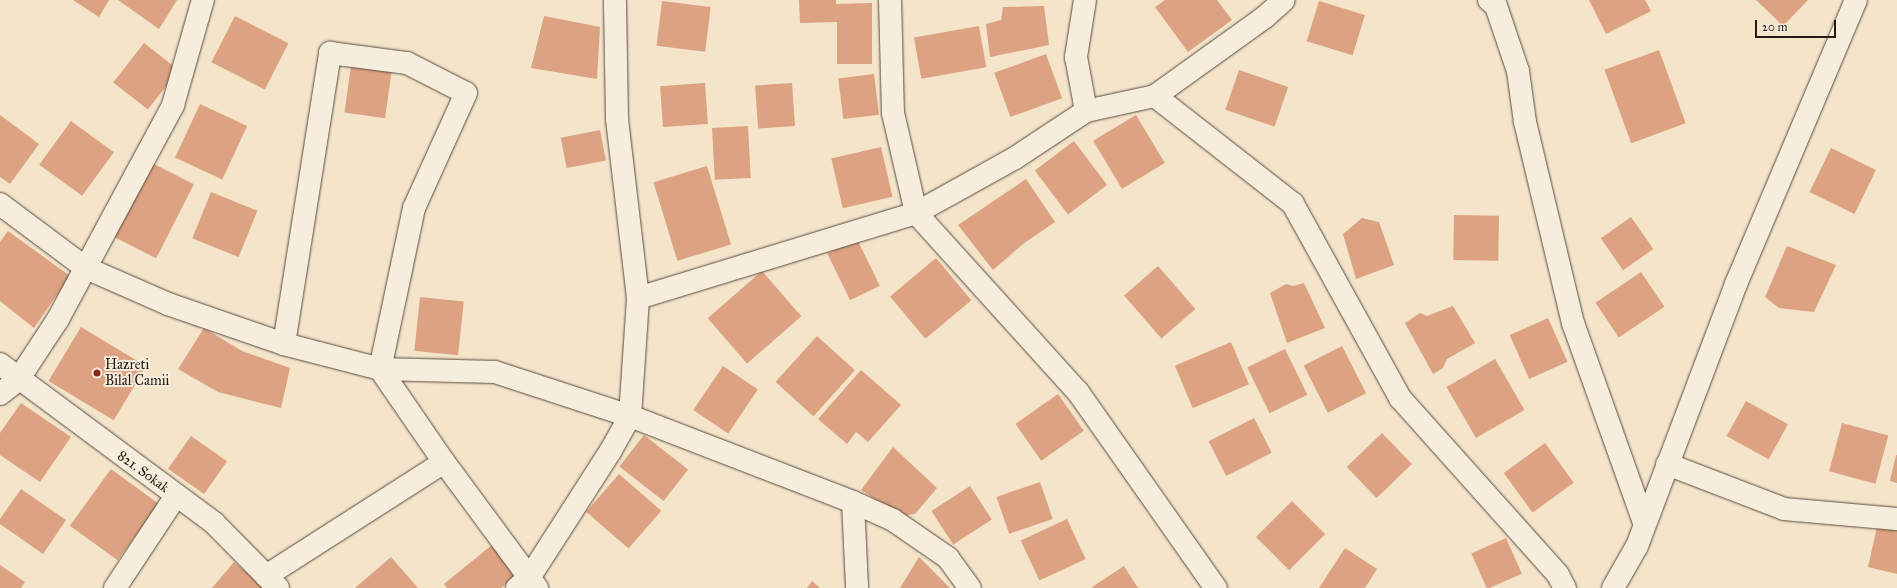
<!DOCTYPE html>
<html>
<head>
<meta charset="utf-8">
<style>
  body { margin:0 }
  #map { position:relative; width:1897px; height:588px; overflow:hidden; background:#f3e4ca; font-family:"IM FELL Great Primer",serif }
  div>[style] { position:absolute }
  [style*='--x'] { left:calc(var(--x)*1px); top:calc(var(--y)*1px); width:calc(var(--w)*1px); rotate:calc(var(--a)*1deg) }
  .building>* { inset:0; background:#dca281; transform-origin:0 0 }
  .roads { filter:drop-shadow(0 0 1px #584b3e) drop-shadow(0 0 1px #584b3e) }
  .minor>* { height:22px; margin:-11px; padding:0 11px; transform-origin:11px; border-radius:11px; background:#f7eddd }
  .tertiary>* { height:22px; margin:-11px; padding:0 11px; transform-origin:11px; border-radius:11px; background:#f7eddd }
  .dots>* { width:11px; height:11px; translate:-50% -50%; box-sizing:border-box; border:2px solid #f7eddd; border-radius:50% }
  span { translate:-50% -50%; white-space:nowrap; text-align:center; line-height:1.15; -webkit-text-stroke:4px #f7eddd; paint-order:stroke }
  .poi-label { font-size:14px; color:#251810 }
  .left { translate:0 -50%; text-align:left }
  .street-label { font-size:14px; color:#251810 }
  .scale { position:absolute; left:1755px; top:20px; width:81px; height:18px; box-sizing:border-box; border:2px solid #251810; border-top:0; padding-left:5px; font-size:12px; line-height:14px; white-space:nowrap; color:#251810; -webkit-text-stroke:3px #f7eddd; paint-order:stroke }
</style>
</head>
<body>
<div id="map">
  <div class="building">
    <i style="clip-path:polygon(73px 0,109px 0,99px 17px)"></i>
    <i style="clip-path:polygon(118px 0,177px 0,159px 29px)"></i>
    <i style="clip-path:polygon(799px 0,836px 0,836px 4px,872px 3px,872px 64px,837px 64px,837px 22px,800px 23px)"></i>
    <i style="clip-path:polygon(1165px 0,1217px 0,1232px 20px,1188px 52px,1155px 7px)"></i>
    <i style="clip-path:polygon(1589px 0,1645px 0,1651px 11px,1606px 34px)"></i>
    <i style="clip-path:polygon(1756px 0,1808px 0,1783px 26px)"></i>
    <i style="left:662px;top:1px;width:49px;height:45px;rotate:7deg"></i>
    <i style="left:1319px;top:1px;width:48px;height:42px;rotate:17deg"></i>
    <i style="clip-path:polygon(1044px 6px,1049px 45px,990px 57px,986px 24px,1001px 20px,1003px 7px)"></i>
    <i style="left:235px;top:16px;width:60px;height:52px;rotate:27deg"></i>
    <i style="clip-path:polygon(544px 16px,600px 27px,597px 79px,531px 68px)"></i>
    <i style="left:979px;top:26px;width:42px;height:66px;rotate:80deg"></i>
    <i style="left:144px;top:43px;width:44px;height:50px;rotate:38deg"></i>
    <i style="left:1659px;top:50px;width:78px;height:58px;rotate:70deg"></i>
    <i style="left:1046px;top:54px;width:47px;height:55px;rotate:70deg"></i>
    <i style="left:351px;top:66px;width:41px;height:47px;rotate:8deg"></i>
    <i style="left:1239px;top:70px;width:52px;height:42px;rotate:19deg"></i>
    <i style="left:874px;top:74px;width:41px;height:36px;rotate:83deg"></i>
    <i style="left:705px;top:83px;width:41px;height:45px;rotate:86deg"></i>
    <i style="left:792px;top:83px;width:43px;height:37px;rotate:86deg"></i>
    <i style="left:200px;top:104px;width:52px;height:59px;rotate:25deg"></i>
    <i style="clip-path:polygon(0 115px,39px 144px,10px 184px,0 177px)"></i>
    <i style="left:1136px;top:115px;width:56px;height:50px;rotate:59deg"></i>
    <i style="left:71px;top:121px;width:53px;height:54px;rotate:36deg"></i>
    <i style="left:748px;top:126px;width:52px;height:36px;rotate:87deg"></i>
    <i style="left:600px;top:130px;width:31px;height:40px;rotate:79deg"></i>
    <i style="left:1074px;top:141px;width:55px;height:49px;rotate:53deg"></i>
    <i style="left:881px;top:147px;width:51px;height:51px;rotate:77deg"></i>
    <i style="left:1831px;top:148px;width:50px;height:49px;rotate:26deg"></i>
    <i style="left:152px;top:163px;width:47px;height:83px;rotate:27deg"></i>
    <i style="left:707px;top:166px;width:82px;height:56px;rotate:73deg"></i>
    <i style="clip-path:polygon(1026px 179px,1055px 222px,1023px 244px,993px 270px,958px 225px)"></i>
    <i style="left:211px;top:192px;width:50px;height:50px;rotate:22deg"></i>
    <i style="left:1454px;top:215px;width:45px;height:45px;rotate:1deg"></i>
    <i style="left:1631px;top:217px;width:39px;height:37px;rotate:55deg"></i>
    <i style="clip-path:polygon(1362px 218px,1379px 222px,1394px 265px,1356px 279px,1343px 234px)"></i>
    <i style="clip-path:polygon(8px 231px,70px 276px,34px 328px,0 301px,0 242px)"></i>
    <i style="left:857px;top:239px;width:52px;height:33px;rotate:64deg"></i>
    <i style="clip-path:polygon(1787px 246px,1836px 265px,1814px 312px,1779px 308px,1765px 297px)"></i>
    <i style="left:936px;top:258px;width:55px;height:60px;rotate:50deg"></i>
    <i style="left:1158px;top:266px;width:57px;height:45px;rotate:49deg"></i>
    <i style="left:762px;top:271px;width:60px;height:72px;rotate:49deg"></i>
    <i style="left:1641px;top:272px;width:42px;height:55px;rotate:56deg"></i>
    <i style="clip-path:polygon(1304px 283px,1325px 328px,1287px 343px,1270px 293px,1286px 284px,1293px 286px)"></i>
    <i style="left:420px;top:297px;width:44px;height:54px;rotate:6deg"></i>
    <i style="clip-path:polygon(1453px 306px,1475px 343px,1447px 359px,1443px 368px,1433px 374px,1405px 323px,1420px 313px,1427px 316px)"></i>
    <i style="left:1548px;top:318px;width:48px;height:42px;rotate:66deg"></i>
    <i style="left:81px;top:327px;width:76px;height:63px;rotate:31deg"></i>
    <i style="clip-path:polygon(204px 328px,242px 351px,290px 368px,281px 408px,218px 392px,178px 369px)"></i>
    <i style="left:817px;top:336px;width:51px;height:62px;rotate:42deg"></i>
    <i style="left:1231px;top:342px;width:46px;height:61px;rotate:67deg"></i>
    <i style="left:1342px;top:346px;width:53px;height:43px;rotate:63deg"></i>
    <i style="left:1285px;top:349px;width:51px;height:42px;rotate:64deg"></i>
    <i style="left:1495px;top:359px;width:59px;height:56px;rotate:60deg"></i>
    <i style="left:723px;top:366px;width:42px;height:53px;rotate:34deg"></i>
    <i style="clip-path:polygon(861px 370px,901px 405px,868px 442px,856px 432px,847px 444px,818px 419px)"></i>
    <i style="left:1058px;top:394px;width:45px;height:52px;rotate:55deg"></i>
    <i style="left:1746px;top:401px;width:48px;height:40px;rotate:29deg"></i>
    <i style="clip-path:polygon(21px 403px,71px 437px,40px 482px,0 455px,0 433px)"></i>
    <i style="left:1254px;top:418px;width:39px;height:51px;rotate:63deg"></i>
    <i style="left:1842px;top:423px;width:48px;height:50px;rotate:15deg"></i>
    <i style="left:1382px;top:433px;width:43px;height:49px;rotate:46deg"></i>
    <i style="left:644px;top:435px;width:56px;height:40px;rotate:38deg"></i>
    <i style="left:191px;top:436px;width:44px;height:40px;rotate:35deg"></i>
    <i style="left:1545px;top:443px;width:49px;height:51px;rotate:54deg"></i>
    <i style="clip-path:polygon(893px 447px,937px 488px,915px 514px,900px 516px,861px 490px)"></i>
    <i style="clip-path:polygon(1896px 455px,1897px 455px,1897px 483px,1890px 481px)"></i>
    <i style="left:111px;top:469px;width:59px;height:70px;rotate:36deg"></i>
    <i style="left:619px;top:474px;width:56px;height:50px;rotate:41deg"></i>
    <i style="left:1040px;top:482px;width:39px;height:46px;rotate:71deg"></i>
    <i style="left:970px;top:486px;width:40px;height:46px;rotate:57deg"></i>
    <i style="clip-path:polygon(21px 489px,66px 520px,43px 554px,0 524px,0 519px)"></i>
    <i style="left:1292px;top:501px;width:47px;height:51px;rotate:45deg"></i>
    <i style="left:1067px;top:519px;width:44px;height:51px;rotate:65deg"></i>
    <i style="clip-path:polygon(1877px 527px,1897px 531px,1897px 574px,1868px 567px)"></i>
    <i style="left:1506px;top:538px;width:39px;height:38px;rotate:66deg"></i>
    <i style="clip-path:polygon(493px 544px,518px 574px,501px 588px,447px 588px,444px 584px)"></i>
    <i style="clip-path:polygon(1345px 548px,1377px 569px,1365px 588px,1319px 588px)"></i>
    <i style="clip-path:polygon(391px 557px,418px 588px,355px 588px)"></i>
    <i style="clip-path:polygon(919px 557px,950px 588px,900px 588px)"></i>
    <i style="clip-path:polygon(234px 562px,264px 587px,263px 588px,212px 588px)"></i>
    <i style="clip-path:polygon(0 565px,25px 582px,21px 588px,0 588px)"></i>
    <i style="clip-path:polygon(1124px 566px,1138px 588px,1093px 588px,1092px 587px)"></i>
    <i style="clip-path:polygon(812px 581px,820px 588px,807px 588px)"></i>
  </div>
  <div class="roads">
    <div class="minor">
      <i style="--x:890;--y:0;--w:113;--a:88.5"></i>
      <i style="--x:893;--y:113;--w:103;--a:77"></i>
      <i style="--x:916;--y:213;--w:241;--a:47.9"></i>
      <i style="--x:1078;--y:392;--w:240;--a:54.9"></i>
      <i style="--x:1085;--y:0;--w:58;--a:99"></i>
      <i style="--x:1076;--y:57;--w:55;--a:79.5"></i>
      <i style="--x:1489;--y:0;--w:9;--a:41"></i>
      <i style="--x:1496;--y:6;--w:69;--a:71.3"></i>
      <i style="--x:1518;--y:71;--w:51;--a:82.2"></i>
      <i style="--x:1525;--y:122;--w:207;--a:76.6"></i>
      <i style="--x:1573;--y:323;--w:211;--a:70.4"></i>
      <i style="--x:1155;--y:96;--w:175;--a:38"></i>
      <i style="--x:1293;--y:204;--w:222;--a:61.1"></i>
      <i style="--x:1400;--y:398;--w:237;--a:48.2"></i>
      <i style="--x:1558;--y:575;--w:15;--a:62"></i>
      <i style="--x:0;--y:204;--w:107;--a:36.7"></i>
      <i style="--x:86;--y:268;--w:90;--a:23.7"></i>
      <i style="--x:168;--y:304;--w:123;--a:19"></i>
      <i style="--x:284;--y:344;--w:99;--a:14.6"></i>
      <i style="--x:380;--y:369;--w:115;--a:1.5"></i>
      <i style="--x:495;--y:372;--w:142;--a:18.1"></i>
      <i style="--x:630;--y:416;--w:239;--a:21.1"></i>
      <i style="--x:853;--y:502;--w:44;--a:24.2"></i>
      <i style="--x:893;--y:520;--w:67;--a:34.6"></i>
      <i style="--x:948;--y:558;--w:37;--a:54"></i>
      <i style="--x:638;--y:298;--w:291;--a:-17"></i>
      <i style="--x:916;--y:213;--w:113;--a:-29.1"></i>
      <i style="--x:1015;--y:158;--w:85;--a:-33.5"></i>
      <i style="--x:1086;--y:111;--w:71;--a:-12.3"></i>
      <i style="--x:1155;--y:96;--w:135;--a:-35.7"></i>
      <i style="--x:1265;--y:17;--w:25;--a:-42"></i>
      <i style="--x:284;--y:344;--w:295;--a:-81"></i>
      <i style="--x:330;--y:53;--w:78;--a:7.4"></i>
      <i style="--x:407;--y:63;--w:66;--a:27"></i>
      <i style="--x:466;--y:93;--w:126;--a:114.3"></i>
      <i style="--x:414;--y:208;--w:165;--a:101.9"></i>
      <i style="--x:380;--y:369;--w:113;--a:55.5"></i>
      <i style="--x:444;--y:462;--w:157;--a:53.6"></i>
      <i style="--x:0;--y:364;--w:267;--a:36.6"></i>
      <i style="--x:214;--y:523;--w:91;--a:45.4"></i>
      <i style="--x:0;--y:394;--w:23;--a:-38"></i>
      <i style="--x:18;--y:380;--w:73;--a:-56.7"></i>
      <i style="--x:58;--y:319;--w:243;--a:-61.7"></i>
      <i style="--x:173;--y:105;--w:109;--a:-74.1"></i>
      <i style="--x:1667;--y:464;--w:125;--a:21"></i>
      <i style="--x:1784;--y:509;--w:113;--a:5.1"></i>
      <i style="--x:853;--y:502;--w:86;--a:87.3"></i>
      <i style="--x:266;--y:576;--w:211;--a:-32.6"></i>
      <i style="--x:115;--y:588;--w:110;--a:-56.5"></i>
      <i style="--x:517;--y:588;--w:16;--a:-40"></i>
      <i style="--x:529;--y:578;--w:150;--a:-57.3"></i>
      <i style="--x:610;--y:452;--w:41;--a:-60.9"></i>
      <i style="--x:630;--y:416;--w:118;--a:-86.1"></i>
      <i style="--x:638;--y:298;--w:180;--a:-96.7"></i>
      <i style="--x:617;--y:119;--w:119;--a:-91"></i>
    </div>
    <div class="tertiary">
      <i style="--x:1613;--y:588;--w:48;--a:-60.3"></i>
      <i style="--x:1637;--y:546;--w:280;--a:-69.3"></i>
      <i style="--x:1736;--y:284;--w:308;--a:-67.1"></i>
    </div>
  </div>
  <div class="dots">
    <i style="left:97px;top:373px;background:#8f2418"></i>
  </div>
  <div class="poi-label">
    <span class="left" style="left:105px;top:373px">Hazreti<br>Bilal Camii</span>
  </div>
  <div class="street-label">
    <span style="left:143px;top:472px;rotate:36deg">821. Sokak</span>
  </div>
  <div class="scale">20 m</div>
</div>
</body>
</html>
